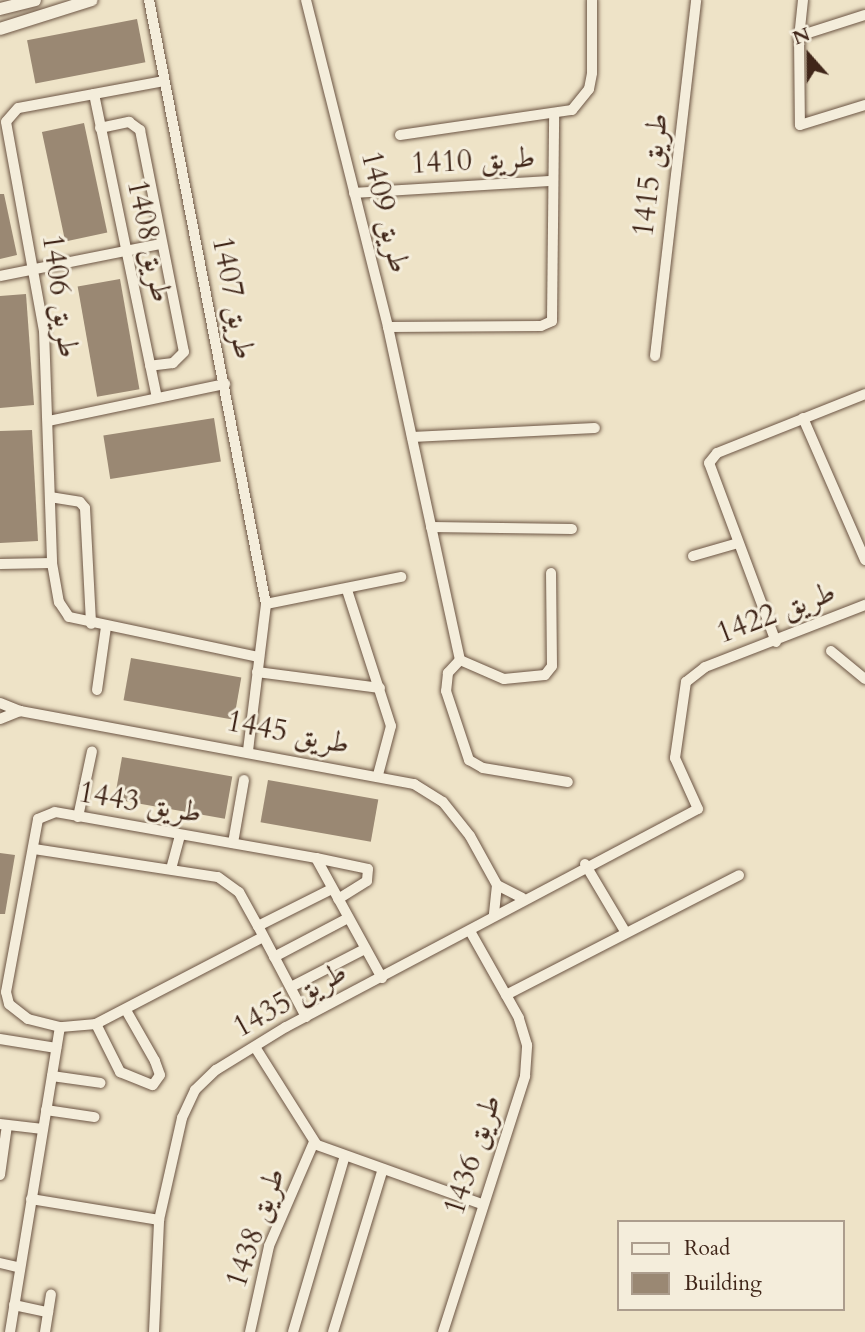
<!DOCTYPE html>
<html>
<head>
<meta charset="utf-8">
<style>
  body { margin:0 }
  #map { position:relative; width:865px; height:1332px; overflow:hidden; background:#eee3c7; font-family:Cardo,Amiri,serif }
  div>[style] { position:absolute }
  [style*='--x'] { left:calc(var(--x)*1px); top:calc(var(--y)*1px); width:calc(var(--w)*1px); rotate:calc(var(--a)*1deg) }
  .building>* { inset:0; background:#9a8873; transform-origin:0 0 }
  .roads { filter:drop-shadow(0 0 2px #6c5544) drop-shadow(0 0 2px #6c5544) }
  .minor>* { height:10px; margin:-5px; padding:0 5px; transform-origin:5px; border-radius:5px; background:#f4eddb }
  .tertiary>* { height:12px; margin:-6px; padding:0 6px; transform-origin:6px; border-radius:6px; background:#f4eddb }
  span { translate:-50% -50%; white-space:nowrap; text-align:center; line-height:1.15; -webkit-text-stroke:6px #f4eddb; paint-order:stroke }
  .street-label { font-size:30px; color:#402619 }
  .legend { position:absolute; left:617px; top:1220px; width:228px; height:91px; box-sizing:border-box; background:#f4eddb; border:2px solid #ac9d8d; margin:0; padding:9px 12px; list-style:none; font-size:21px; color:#402619 }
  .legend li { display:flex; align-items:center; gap:14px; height:35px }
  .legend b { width:35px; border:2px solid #ac9d8d }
  .north { position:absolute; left:774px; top:21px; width:70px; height:70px; -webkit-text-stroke:5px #f4eddb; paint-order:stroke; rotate:339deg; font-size:19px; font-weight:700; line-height:28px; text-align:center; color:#402619 }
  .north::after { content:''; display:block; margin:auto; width:24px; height:32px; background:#402619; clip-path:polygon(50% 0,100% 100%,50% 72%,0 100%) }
</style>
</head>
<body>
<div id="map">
  <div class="building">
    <i style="left:137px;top:19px;width:44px;height:112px;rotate:79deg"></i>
    <i style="left:84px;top:123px;width:112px;height:43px;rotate:78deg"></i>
    <i style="clip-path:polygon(0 194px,4px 194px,17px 255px,0 259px)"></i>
    <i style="left:120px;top:279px;width:112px;height:43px;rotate:80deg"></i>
    <i style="clip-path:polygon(26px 294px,34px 405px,0 408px,0 296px)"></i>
    <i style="left:214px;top:418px;width:44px;height:112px;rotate:81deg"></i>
    <i style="clip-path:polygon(32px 430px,38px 541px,0 543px,0 431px)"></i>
    <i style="left:131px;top:658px;width:112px;height:43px;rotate:10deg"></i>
    <i style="left:122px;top:757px;width:112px;height:43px;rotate:10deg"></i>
    <i style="left:268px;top:780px;width:112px;height:43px;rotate:10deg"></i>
    <i style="clip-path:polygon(0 853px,15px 855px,5px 914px,0 914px)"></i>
  </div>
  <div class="roads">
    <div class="minor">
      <i style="--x:149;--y:0;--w:615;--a:79.04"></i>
      <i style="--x:266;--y:604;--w:147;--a:97"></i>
      <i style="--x:306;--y:0;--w:337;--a:75.9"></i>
      <i style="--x:388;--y:327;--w:341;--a:77.8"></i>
      <i style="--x:460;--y:660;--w:48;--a:23.4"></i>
      <i style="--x:504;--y:679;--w:41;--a:-5.6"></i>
      <i style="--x:545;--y:675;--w:11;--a:-52"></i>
      <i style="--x:552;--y:666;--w:93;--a:-90.6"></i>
      <i style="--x:803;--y:0;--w:36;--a:96"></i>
      <i style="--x:799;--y:36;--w:69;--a:-17.7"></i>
      <i style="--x:799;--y:36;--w:89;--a:89.4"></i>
      <i style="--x:800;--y:125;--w:68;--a:-17.1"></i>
      <i style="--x:164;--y:81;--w:148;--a:169.5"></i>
      <i style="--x:18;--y:108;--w:18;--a:131"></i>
      <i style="--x:6;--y:122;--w:212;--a:79.7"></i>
      <i style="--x:44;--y:331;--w:232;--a:88"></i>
      <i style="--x:52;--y:563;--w:40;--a:80"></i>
      <i style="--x:59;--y:602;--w:18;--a:56"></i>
      <i style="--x:69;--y:617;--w:194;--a:11.9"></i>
      <i style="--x:94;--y:94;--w:310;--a:78.3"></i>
      <i style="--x:100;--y:128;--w:30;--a:-12"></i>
      <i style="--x:129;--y:122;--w:14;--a:36"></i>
      <i style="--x:140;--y:130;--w:226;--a:78.8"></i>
      <i style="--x:184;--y:352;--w:16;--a:135"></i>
      <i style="--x:173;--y:363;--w:23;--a:173"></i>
      <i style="--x:400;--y:135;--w:174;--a:-8.3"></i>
      <i style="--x:572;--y:110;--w:27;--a:-51"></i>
      <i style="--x:589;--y:89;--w:16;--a:-79"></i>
      <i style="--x:592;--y:73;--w:73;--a:-90"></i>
      <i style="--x:354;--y:193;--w:199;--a:-3.5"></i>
      <i style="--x:0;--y:276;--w:163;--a:-11.3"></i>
      <i style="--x:388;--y:327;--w:153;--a:-0.4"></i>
      <i style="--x:541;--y:326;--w:12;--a:-24"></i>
      <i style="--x:552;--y:321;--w:207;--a:-89.4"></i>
      <i style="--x:655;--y:356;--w:358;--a:-83.4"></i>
      <i style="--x:803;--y:418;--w:155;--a:66.4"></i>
      <i style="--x:48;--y:421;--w:181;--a:-11.8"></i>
      <i style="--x:412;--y:437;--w:183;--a:-2.8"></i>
      <i style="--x:50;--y:497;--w:30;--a:9"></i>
      <i style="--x:80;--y:502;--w:8;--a:50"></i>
      <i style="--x:85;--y:508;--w:116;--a:87"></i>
      <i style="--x:431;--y:527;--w:141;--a:0.8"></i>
      <i style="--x:693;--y:556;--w:47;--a:-16.1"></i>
      <i style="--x:0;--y:564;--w:52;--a:-1.1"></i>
      <i style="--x:347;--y:590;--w:143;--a:72.1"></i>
      <i style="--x:391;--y:726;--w:51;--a:104.9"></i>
      <i style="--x:266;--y:604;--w:138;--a:-11.3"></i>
      <i style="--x:776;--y:642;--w:191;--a:-110.5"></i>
      <i style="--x:709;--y:463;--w:13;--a:-51"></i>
      <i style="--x:717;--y:453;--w:159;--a:-21.7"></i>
      <i style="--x:831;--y:651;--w:44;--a:39.5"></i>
      <i style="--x:460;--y:660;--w:18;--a:133"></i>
      <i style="--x:448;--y:673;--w:18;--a:96"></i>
      <i style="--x:446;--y:691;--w:73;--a:71.6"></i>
      <i style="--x:469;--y:760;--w:16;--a:30"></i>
      <i style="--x:483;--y:768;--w:86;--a:9.4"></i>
      <i style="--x:257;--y:672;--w:124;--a:7.4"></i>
      <i style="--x:97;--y:690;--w:64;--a:-81.9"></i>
      <i style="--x:0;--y:703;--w:22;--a:22"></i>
      <i style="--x:20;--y:711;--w:401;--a:10.5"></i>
      <i style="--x:414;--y:784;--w:34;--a:32"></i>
      <i style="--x:443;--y:802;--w:43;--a:51.5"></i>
      <i style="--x:470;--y:836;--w:56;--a:61.1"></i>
      <i style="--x:497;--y:885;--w:30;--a:96"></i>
      <i style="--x:0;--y:719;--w:22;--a:-22"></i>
      <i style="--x:78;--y:817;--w:67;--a:-78"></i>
      <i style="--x:233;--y:843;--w:64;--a:-80.1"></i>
      <i style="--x:34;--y:849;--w:186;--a:8.7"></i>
      <i style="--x:218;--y:877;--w:26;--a:36"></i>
      <i style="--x:239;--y:892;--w:39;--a:61"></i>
      <i style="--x:316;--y:858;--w:53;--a:11.9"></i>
      <i style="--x:368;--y:869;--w:12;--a:95"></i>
      <i style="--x:367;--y:881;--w:34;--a:148"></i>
      <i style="--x:585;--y:864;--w:80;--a:59.3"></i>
      <i style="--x:171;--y:869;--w:35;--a:-75"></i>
      <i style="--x:497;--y:885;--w:28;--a:27"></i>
      <i style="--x:263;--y:937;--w:188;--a:152.5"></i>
      <i style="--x:96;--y:1024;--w:36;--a:175"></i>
      <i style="--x:60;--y:1027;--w:33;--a:-166"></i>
      <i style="--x:28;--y:1019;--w:24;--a:-142"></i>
      <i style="--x:9;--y:1004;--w:12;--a:-104"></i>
      <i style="--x:6;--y:992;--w:176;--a:-79.5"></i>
      <i style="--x:38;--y:819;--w:18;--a:-22"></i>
      <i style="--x:55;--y:812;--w:265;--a:10"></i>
      <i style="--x:316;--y:858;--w:137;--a:61.2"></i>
      <i style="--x:274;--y:957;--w:84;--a:-27.8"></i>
      <i style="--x:291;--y:987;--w:83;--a:-27.2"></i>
      <i style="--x:506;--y:995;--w:262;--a:-27.2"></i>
      <i style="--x:306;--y:1017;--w:103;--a:-117.8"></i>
      <i style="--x:258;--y:926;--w:83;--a:-26.6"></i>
      <i style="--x:96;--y:1024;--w:54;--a:63.4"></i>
      <i style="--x:120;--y:1072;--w:35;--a:22"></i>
      <i style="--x:153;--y:1085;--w:12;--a:-55"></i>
      <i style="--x:160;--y:1075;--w:15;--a:-110"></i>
      <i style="--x:155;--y:1061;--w:56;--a:-119.7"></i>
      <i style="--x:0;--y:1039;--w:57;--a:9.1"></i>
      <i style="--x:255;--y:1047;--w:116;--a:57.7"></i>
      <i style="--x:317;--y:1145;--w:175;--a:19.7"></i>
      <i style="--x:52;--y:1076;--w:49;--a:8.1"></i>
      <i style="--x:46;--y:1110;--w:49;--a:8.3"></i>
      <i style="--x:0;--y:1124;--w:43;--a:6.6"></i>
      <i style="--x:0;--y:1175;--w:50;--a:-82"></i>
      <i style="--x:31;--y:1199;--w:130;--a:9.3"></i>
      <i style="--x:0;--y:1263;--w:17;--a:13"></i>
      <i style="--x:14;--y:1305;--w:35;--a:12"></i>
      <i style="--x:10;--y:1332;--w:309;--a:-80.7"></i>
      <i style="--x:45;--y:1332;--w:38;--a:-81"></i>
      <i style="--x:154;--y:1332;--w:112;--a:-87.4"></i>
      <i style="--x:159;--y:1220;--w:105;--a:-77.3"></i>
      <i style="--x:182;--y:1118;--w:31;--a:-65"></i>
      <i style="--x:195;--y:1090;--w:29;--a:-44"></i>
      <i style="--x:216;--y:1070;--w:82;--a:-31.6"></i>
      <i style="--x:286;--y:1027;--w:466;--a:-27.9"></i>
      <i style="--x:698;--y:809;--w:56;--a:-114.3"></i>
      <i style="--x:675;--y:758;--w:77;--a:-81.8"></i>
      <i style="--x:686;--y:682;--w:24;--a:-38"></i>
      <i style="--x:705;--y:667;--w:172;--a:-21.2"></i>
      <i style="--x:250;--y:1332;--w:88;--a:-77.5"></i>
      <i style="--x:269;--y:1246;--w:113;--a:-66.6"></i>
      <i style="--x:293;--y:1332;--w:180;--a:-73.6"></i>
      <i style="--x:333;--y:1332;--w:167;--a:-73"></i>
      <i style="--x:443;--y:1332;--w:269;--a:-72.2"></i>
      <i style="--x:525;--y:1076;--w:31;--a:-86"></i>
      <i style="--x:527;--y:1045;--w:28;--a:-107"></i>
      <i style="--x:519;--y:1018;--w:100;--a:-119.4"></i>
    </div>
    <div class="tertiary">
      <i style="--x:0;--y:9;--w:36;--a:-14"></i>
      <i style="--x:0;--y:29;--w:96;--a:-17.5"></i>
    </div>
  </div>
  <div class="street-label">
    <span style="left:473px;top:161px;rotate:-3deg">طريق 1410</span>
    <span style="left:651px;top:175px;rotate:-83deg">طريق 1415</span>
    <span style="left:385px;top:212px;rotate:76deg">طريق 1409</span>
    <span style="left:149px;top:241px;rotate:78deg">طريق 1408</span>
    <span style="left:60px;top:296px;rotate:82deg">طريق 1406</span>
    <span style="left:233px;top:298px;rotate:79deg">طريق 1407</span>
    <span style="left:776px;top:613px;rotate:-21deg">طريق 1422</span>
    <span style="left:288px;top:733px;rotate:11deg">طريق 1445</span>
    <span style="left:140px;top:803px;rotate:10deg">طريق 1443</span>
    <span style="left:290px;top:1000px;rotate:-29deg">طريق 1435</span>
    <span style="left:473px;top:1155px;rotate:-72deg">طريق 1436</span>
    <span style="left:256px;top:1228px;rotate:-71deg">طريق 1438</span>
  </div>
  <ul class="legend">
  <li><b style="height:9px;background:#f4eddb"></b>Road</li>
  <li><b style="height:19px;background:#9a8873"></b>Building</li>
  </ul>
  <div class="north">N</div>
</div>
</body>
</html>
